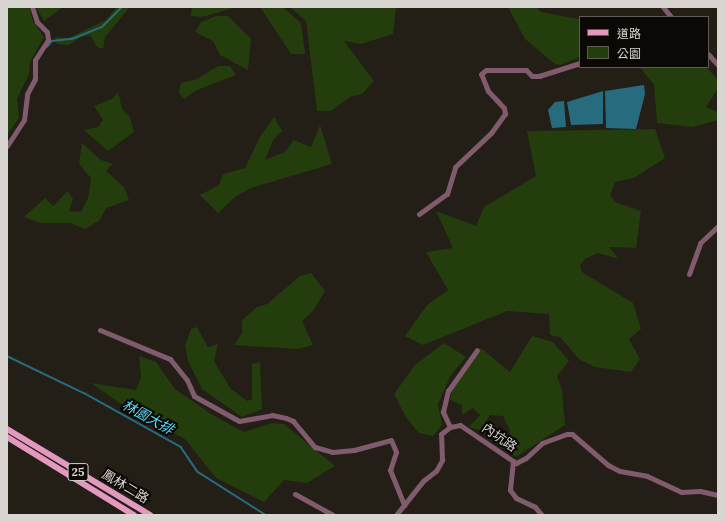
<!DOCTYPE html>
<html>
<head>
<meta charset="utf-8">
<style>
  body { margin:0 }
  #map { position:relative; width:725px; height:522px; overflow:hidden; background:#231e16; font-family:Lora,"Noto Sans TC",serif }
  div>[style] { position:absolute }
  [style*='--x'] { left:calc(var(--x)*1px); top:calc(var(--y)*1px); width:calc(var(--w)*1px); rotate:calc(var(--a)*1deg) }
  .green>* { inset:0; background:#233d0d }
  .water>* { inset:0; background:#276c7e }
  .stream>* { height:1.5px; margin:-0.75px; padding:0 0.75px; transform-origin:0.75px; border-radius:0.75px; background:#276c7e }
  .minor>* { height:5px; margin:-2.5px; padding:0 2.5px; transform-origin:2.5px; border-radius:2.5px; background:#805b6e }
  .major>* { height:6px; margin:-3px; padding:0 3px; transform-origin:3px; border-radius:3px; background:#e398bf }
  span { translate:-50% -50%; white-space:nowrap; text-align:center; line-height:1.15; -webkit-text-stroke:4px #0b0806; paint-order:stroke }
  .shield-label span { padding:1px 3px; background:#0b0806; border:1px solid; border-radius:3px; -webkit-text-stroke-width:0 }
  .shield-label { font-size:12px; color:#d9d5d0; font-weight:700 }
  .street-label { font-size:13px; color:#d9d5d0 }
  .water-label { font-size:14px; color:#58dafb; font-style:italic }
  .frame { position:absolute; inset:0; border:8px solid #d9d5d0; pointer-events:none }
  .legend { position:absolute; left:579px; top:16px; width:130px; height:52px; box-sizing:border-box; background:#0b0806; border:1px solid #5d5a57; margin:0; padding:5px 7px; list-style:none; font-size:12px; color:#d9d5d0 }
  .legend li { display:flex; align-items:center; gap:8px; height:20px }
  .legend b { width:20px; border:1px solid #5d5a57 }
</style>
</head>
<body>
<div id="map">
  <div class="green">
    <i style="clip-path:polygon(7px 7px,29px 7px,33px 21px,44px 37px,30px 62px,29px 74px,17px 99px,19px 118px,7px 135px)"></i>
    <i style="clip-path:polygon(36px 7px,63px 7px,44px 21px)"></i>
    <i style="clip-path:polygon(117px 7px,130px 7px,105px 37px,103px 49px,97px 47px,90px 35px,81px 37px,69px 45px,57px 44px,55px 37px,69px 38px,106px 20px)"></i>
    <i style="clip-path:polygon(192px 7px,237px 7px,202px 17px,191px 16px)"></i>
    <i style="clip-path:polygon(260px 7px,283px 7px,301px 23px,305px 54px,291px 54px)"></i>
    <i style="clip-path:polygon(290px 7px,396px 7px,393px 34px,361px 44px,344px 41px,374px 81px,362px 94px,350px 97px,331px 111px,317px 111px,306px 21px)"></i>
    <i style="clip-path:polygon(508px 7px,536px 7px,541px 12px,579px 19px,580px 57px,560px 65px,555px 64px,525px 39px)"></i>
    <i style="clip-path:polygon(216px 16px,228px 16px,251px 39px,248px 70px,220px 55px,213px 41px,195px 32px,201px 22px)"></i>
    <i style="clip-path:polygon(218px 66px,230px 66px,236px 75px,197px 90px,184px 99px,179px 93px,181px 83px,197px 79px)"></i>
    <i style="clip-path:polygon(640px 67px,706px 67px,718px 80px,718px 89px,706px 107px,718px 112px,718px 120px,692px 127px,657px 123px,654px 85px)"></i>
    <i style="clip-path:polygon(118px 92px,122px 109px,130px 117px,134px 132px,108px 151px,84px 130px,98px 127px,103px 120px,94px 106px,112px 99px)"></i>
    <i style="clip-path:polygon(274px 117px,282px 131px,273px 140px,265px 160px,285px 152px,294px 140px,311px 147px,320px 125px,332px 164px,251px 188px,235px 197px,218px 213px,200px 195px,219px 185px,223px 174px,245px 168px,260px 137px)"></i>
    <i style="clip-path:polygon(655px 129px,665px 158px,634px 178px,615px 182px,610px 195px,615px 202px,641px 211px,636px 248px,609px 247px,619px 259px,598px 253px,585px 259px,580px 266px,582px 272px,633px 303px,641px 329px,629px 339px,640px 359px,631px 372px,595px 367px,579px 359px,560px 337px,550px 335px,549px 314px,507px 311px,423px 345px,405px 336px,427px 305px,448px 290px,426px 252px,453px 248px,436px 211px,476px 226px,484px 207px,536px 176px,527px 131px)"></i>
    <i style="clip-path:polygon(82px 143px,101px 160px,113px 164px,106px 171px,124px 187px,129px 200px,106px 208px,100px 220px,85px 229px,70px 223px,40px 223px,24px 217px,45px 198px,53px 206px,68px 191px,73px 199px,69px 211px,81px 212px,88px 198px,91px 178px,79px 164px)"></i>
    <i style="clip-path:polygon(311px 273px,325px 291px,313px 311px,302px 321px,313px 345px,298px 349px,234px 345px,242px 333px,242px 320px,257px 307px,267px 304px,300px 276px)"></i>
    <i style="clip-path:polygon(197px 327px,208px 347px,218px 344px,214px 361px,230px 388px,247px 401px,252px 399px,252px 364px,260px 362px,262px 409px,242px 417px,202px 389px,188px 361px,185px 346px,191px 329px)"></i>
    <i style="clip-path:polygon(532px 336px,553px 342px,569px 361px,557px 376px,562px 390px,565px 425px,516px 457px,507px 450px,510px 431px,503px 416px,490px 415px,480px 430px,469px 427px,480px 415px,473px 408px,462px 415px,462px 405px,450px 400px,452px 390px,481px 348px,510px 372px)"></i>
    <i style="clip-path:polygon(444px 343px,466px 357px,451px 375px,438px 404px,442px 425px,433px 436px,419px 433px,406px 417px,394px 394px,415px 365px)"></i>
    <i style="clip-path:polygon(139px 356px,156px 362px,175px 389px,211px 414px,244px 432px,272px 423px,284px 424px,335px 466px,307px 483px,284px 480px,264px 502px,216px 478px,185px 439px,134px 413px,91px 383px,136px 390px,141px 377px)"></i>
  </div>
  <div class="water">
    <i style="clip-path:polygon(644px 85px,645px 94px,636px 129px,606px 128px,605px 91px)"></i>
    <i style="clip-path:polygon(603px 91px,603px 124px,571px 125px,567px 102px)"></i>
    <i style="clip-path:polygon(564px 101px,566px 127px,552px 128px,548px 110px,555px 102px)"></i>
  </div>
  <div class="stream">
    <i style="--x:47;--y:47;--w:8;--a:-50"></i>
    <i style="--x:52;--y:41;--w:20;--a:-6"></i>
    <i style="--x:72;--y:39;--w:32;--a:-22"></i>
    <i style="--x:102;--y:27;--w:28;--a:-45"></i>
    <i style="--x:7;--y:356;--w:85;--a:25.7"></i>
    <i style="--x:84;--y:393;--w:111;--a:29.1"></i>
    <i style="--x:181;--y:447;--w:30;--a:56"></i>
    <i style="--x:198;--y:472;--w:80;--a:32.3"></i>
  </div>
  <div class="minor">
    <i style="--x:663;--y:7;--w:13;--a:51"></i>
    <i style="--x:708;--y:54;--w:15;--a:48"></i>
    <i style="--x:7;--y:146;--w:31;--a:-57"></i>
    <i style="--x:24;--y:120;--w:26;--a:-83"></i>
    <i style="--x:27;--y:94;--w:17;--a:-62"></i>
    <i style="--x:35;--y:79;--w:19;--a:-90"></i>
    <i style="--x:35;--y:60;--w:24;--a:-57"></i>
    <i style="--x:48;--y:40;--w:8;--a:-97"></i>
    <i style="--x:47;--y:32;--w:14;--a:-135"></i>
    <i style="--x:37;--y:22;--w:16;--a:-108"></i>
    <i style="--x:419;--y:214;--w:34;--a:-36"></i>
    <i style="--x:447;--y:194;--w:28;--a:-73"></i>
    <i style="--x:455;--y:167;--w:50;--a:-43.4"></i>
    <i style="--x:491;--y:133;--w:24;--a:-54"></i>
    <i style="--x:505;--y:114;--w:6;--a:-99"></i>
    <i style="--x:504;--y:108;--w:23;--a:-133"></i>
    <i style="--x:488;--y:91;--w:18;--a:-112"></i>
    <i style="--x:481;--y:74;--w:6;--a:-39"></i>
    <i style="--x:486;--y:70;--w:40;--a:0"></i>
    <i style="--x:526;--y:70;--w:8;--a:45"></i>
    <i style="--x:532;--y:76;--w:7;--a:0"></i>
    <i style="--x:539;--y:76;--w:43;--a:-17.6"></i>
    <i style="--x:689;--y:274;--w:33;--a:-70"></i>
    <i style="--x:700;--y:243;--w:25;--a:-43"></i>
    <i style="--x:100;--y:330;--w:76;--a:22.5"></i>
    <i style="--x:170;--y:359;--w:27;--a:51"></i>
    <i style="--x:187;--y:380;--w:17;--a:66"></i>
    <i style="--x:194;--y:396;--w:51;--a:29.1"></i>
    <i style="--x:239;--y:421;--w:34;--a:-10"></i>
    <i style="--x:272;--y:415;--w:14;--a:12"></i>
    <i style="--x:286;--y:418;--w:8;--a:23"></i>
    <i style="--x:293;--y:421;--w:34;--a:50"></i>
    <i style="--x:315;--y:447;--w:18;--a:16"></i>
    <i style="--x:332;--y:452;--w:22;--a:-5"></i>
    <i style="--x:354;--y:450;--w:38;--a:-15"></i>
    <i style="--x:391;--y:440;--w:13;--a:67"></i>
    <i style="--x:396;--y:452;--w:19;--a:108"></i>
    <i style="--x:390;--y:470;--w:38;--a:68"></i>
    <i style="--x:450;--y:427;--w:17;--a:-115"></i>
    <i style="--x:443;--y:412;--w:22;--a:-77"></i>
    <i style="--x:448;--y:391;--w:50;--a:-54.7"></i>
    <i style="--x:513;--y:461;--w:29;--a:96"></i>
    <i style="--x:510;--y:490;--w:10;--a:53"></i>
    <i style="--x:516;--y:498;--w:21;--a:25"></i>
    <i style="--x:535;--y:507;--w:11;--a:49"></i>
    <i style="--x:295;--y:494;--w:43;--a:28.9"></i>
    <i style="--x:396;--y:515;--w:43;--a:-51.5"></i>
    <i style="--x:423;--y:481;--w:16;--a:-38"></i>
    <i style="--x:436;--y:471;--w:13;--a:-61"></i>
    <i style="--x:442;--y:460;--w:26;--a:-92"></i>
    <i style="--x:441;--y:434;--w:11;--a:-38"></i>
    <i style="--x:450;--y:427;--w:10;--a:-11"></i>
    <i style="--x:460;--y:425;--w:68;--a:34.2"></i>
    <i style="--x:516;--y:463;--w:11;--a:-27"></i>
    <i style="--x:526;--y:458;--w:22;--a:-43"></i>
    <i style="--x:542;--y:443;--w:27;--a:-20"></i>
    <i style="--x:567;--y:434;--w:5;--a:0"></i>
    <i style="--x:572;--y:434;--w:48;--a:40.7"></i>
    <i style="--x:608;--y:465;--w:13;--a:27"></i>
    <i style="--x:620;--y:471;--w:27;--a:10"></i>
    <i style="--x:647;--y:476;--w:38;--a:25"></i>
    <i style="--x:681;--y:492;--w:19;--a:-3"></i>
    <i style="--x:700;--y:491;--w:18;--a:13"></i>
  </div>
  <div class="major">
    <i style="--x:7;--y:429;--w:167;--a:31"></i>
    <i style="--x:7;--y:437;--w:149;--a:31.6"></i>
  </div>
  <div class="shield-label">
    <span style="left:78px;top:472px">25</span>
  </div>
  <div class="street-label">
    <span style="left:499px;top:438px;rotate:35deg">內坑路</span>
    <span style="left:125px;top:487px;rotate:31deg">鳳林二路</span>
  </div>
  <div class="water-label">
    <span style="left:148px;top:417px;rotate:29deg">林園大排</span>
  </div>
  <div class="frame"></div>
  <ul class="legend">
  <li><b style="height:5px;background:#e398bf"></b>道路</li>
  <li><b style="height:11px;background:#233d0d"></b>公園</li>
  </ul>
</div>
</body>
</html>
